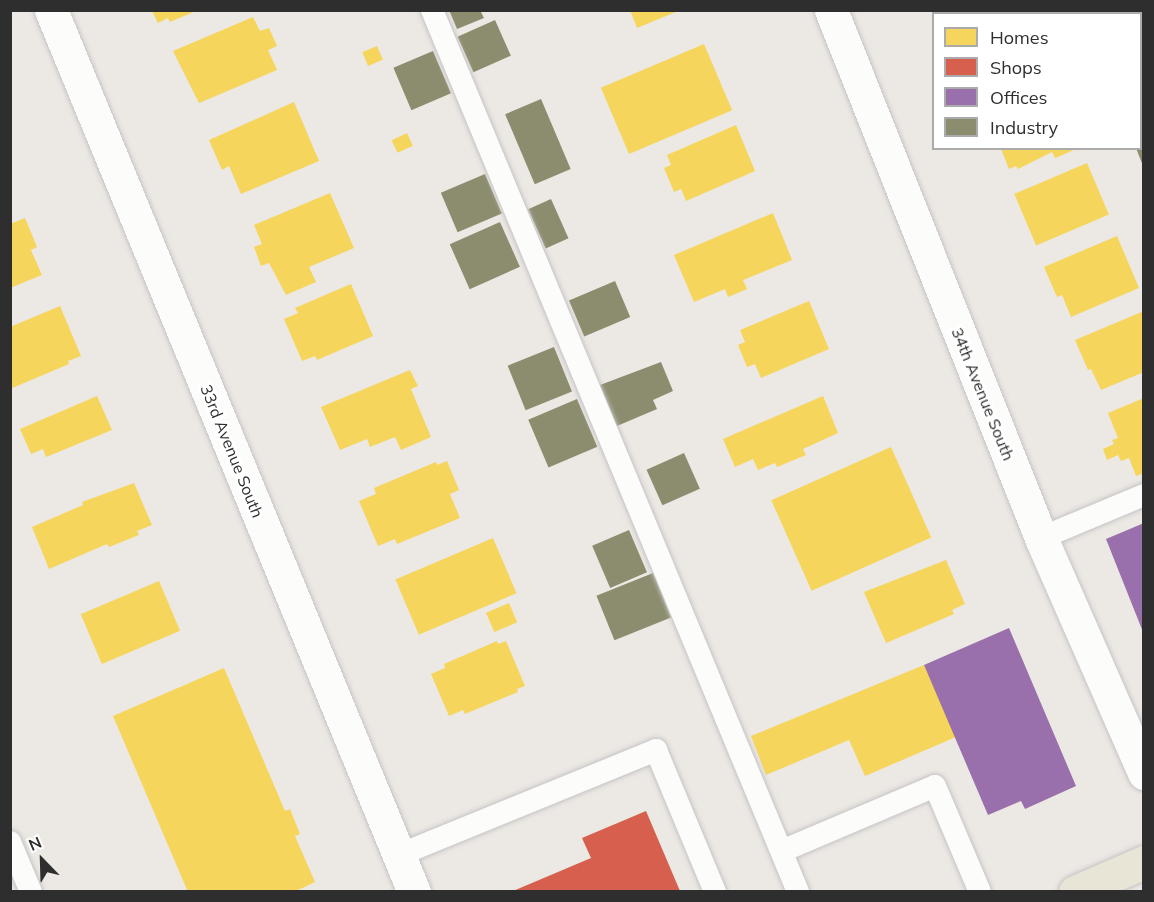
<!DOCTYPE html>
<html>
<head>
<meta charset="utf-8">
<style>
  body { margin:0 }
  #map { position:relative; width:1154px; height:902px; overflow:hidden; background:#ece8e4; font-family:Mulish,sans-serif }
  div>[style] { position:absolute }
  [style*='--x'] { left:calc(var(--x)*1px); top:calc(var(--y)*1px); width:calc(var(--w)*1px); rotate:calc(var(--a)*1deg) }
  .homes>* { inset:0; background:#f6d55c; transform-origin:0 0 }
  .shops>* { inset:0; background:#d6604d }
  .offices>* { inset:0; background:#9970ab }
  .industry>* { inset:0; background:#8c8c6e; transform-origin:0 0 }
  .roads { filter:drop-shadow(0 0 2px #c5c4c5) drop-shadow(0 0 2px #c5c4c5) }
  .service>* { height:22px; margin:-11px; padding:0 11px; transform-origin:11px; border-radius:11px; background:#fcfcfb }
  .minor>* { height:33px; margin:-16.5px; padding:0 16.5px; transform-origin:16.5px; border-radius:16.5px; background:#fcfcfb }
  .primary>* { height:33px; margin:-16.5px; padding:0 16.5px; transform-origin:16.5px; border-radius:16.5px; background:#e8e4d6 }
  span { translate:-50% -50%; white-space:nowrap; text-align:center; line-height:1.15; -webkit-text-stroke:6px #fff; paint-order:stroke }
  .street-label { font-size:16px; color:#2e2e2e }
  .frame { position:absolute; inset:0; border:12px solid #2e2e2e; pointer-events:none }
  .legend { position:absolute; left:932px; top:12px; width:210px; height:138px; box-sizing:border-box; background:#fff; border:2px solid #ababab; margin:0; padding:8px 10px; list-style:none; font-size:18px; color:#2e2e2e }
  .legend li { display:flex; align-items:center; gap:12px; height:30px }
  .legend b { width:30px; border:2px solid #ababab }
  .north { position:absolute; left:12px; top:830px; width:60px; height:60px; -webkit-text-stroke:4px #fff; paint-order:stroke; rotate:337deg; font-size:16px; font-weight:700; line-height:24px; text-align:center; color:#2e2e2e }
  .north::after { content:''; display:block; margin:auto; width:21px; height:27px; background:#2e2e2e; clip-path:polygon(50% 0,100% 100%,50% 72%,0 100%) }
</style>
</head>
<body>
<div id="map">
  <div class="homes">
    <i style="clip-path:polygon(630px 10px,678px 10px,678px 11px,637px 28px)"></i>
    <i style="clip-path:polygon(940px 10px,977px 10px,977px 11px,970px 14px,941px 14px)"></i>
    <i style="clip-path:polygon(152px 11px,196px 11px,170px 22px,168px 18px,158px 23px)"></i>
    <i style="clip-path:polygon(253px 17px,260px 31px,269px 28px,277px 46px,268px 50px,277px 70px,199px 103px,173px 51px)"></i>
    <i style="left:704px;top:44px;width:72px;height:112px;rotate:67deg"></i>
    <i style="left:377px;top:46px;width:15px;height:16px;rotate:67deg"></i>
    <i style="clip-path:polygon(294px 102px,319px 161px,241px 194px,229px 166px,222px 170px,209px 140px)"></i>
    <i style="clip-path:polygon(736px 125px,755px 171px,686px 201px,681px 189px,674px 192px,664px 168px,671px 165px,667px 155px)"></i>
    <i style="left:407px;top:133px;width:14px;height:17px;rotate:65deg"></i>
    <i style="clip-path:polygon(1001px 149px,1076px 149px,1055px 158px,1052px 152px,1018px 169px,1016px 166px,1009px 169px)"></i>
    <i style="left:1087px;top:163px;width:56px;height:79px;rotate:67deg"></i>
    <i style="clip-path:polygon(330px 193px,354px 248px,309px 267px,316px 282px,286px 295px,269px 263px,261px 266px,254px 247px,262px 244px,254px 225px)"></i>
    <i style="clip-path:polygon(773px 213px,792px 260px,743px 280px,747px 289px,728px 297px,725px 289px,694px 302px,674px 255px)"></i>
    <i style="clip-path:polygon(25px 218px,37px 247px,31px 250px,42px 275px,10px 288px,10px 224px)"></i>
    <i style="clip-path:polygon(1117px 236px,1139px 288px,1071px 317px,1062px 295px,1057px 297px,1044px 267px)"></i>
    <i style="clip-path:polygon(351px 284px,373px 336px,317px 360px,315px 356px,302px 361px,284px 319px,298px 313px,295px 308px)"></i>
    <i style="clip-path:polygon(809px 301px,829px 349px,761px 378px,755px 364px,747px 367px,738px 345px,745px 342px,740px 330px)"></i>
    <i style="clip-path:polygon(60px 306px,81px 356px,68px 361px,69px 364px,10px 389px,10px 327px)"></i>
    <i style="clip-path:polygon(1144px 311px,1144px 372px,1101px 390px,1091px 369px,1088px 370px,1075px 340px)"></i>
    <i style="clip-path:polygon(410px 370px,418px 386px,411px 389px,431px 437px,401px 450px,395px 437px,370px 447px,367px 439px,340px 450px,321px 407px)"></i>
    <i style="clip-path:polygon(97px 396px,112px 430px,46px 457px,43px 449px,31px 454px,20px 429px)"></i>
    <i style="clip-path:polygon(823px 396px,838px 433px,803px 449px,806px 455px,777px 467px,775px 463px,758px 470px,753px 459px,735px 467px,723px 439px)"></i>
    <i style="clip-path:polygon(1144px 398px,1144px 473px,1136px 476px,1129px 458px,1121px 461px,1118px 455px,1107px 460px,1103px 449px,1114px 444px,1112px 440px,1118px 438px,1108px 413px)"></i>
    <i style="left:891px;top:447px;width:99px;height:131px;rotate:66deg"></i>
    <i style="clip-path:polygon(447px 461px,459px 490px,450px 494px,460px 518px,397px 544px,395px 539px,378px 546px,359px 501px,376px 494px,374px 488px,436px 462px,437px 465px)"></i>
    <i style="clip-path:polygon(134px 483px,152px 525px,137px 531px,139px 535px,109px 547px,107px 544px,49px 569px,32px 527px,83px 505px,82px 502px)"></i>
    <i style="left:493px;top:538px;width:60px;height:106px;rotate:67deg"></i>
    <i style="clip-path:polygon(946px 560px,965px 604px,952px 610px,954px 614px,886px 643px,864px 592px)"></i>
    <i style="left:159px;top:581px;width:54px;height:85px;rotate:67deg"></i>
    <i style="left:509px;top:603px;width:21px;height:25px;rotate:67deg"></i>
    <i style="clip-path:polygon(497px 641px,498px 644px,506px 641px,525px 686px,517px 689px,518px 692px,465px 714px,463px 710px,449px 716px,431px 674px,445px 668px,444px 664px)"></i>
    <i style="clip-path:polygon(924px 665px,956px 737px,865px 776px,849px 740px,766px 775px,751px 736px)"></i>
    <i style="clip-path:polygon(224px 668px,285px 811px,290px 809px,300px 834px,295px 836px,315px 882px,294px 892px,188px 892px,113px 716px)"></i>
  </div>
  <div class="shops">
    <i style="clip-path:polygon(646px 811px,680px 891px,513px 891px,591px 858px,582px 838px)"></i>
  </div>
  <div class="offices">
    <i style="clip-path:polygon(1144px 523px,1144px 632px,1143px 632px,1106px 539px)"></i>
    <i style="clip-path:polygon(1009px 628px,1076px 786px,1025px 809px,1021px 801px,988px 815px,924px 665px)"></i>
  </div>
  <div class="industry">
    <i style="clip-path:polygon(449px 10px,480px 10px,484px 18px,457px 29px)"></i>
    <i style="left:1090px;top:10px;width:54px;height:4px"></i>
    <i style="left:495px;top:20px;width:39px;height:41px;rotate:66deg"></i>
    <i style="left:433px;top:51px;width:46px;height:43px;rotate:67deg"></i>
    <i style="left:541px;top:99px;width:76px;height:39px;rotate:67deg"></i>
    <i style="clip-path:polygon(1143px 136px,1143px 166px,1136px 148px,1140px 148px,1140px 138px)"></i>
    <i style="left:485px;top:174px;width:43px;height:48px;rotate:67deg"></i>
    <i style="left:551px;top:199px;width:43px;height:25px;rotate:66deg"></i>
    <i style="left:500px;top:222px;width:49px;height:55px;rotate:66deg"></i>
    <i style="left:615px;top:281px;width:39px;height:50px;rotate:67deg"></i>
    <i style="left:554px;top:347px;width:48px;height:50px;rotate:68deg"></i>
    <i style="clip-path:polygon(661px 362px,673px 391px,653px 400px,657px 409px,617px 426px,600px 385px)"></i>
    <i style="left:577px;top:399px;width:52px;height:53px;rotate:67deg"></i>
    <i style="left:684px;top:453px;width:39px;height:41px;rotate:66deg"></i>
    <i style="left:629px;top:530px;width:46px;height:40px;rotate:67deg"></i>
    <i style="left:653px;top:573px;width:48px;height:61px;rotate:68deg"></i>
  </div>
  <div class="roads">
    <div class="service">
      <i style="--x:432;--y:10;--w:955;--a:67.46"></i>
      <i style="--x:1041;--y:538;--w:112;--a:-22.7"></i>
      <i style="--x:10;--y:842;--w:54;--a:67.2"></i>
      <i style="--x:782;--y:851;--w:166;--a:-23"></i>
      <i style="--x:935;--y:786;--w:115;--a:67"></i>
      <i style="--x:399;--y:855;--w:278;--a:-22.2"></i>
      <i style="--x:656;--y:750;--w:154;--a:67.4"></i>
    </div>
    <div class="minor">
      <i style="--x:51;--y:10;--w:954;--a:67.63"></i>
      <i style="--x:831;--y:10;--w:568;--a:68.31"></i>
      <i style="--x:1041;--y:538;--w:257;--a:66.3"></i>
    </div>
    <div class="primary">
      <i style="--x:1075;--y:892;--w:75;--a:-23.5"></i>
    </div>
  </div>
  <div class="street-label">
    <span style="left:983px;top:394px;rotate:68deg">34th Avenue South</span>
    <span style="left:232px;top:451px;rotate:68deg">33rd Avenue South</span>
  </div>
  <div class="frame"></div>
  <ul class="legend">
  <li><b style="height:16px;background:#f6d55c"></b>Homes</li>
  <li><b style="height:16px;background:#d6604d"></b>Shops</li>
  <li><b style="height:16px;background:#9970ab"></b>Offices</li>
  <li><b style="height:16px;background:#8c8c6e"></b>Industry</li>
  </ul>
  <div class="north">N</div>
</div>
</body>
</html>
